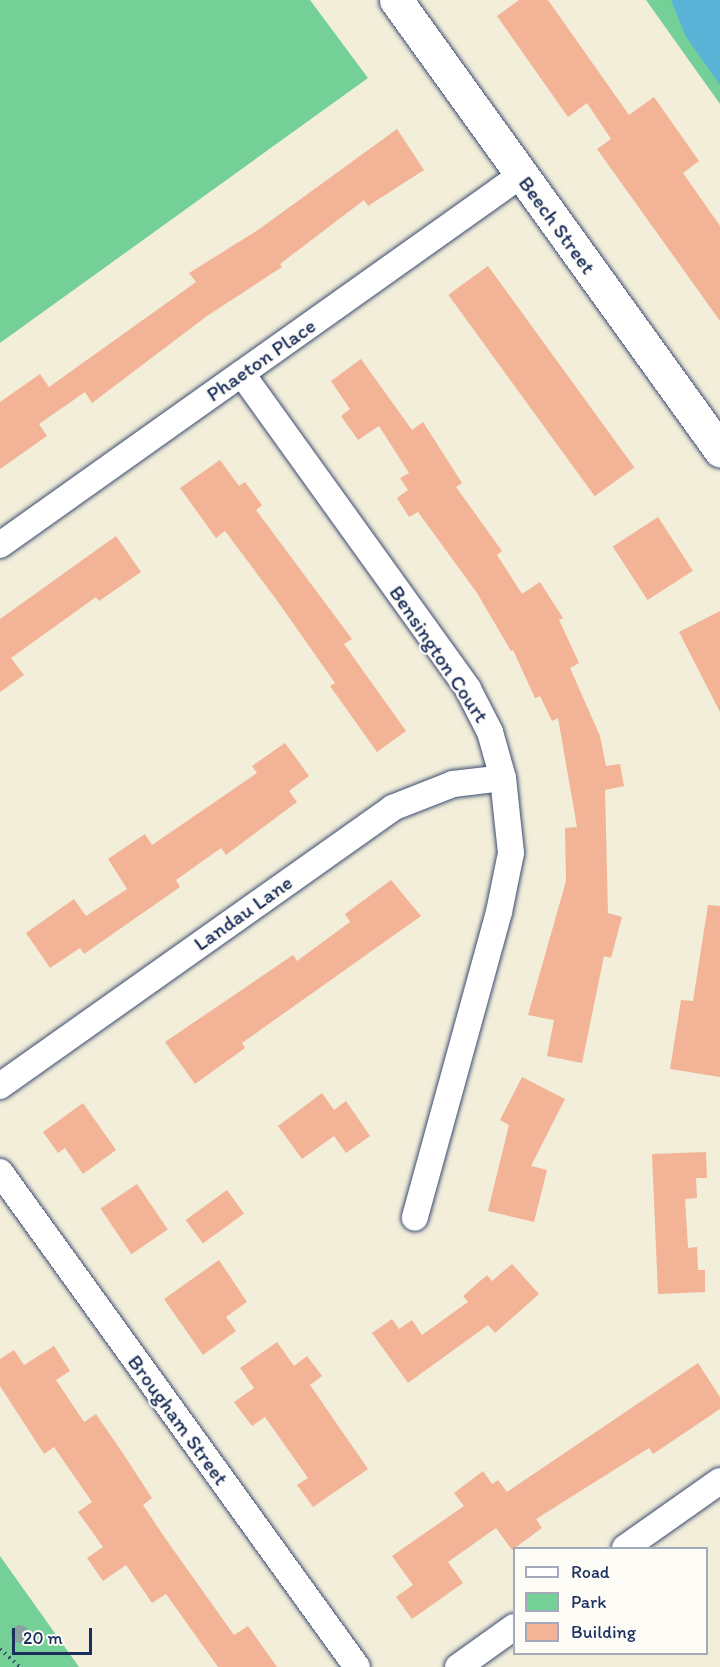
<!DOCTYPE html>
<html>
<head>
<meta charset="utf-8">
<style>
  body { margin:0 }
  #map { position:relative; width:720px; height:1667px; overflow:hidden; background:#f2eeda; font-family:Itim,sans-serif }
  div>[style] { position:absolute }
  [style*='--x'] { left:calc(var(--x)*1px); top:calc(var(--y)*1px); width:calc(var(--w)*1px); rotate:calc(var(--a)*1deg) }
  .green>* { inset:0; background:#75d097 }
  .water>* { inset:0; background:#59b3d6 }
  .building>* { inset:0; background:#f2b396; transform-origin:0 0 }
  .path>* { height:4px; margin-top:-2px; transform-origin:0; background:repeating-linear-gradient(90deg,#3b4c71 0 1.5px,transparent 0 6px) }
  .roads { filter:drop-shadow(0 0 2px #3b4c71) drop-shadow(0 0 2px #3b4c71) }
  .minor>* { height:26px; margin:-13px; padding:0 13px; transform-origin:13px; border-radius:13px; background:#fff }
  .tertiary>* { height:33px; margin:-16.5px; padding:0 16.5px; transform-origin:16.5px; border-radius:16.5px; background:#fff }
  .trees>* { width:18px; height:18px; margin:-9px; border-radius:50%; background:#8b9f9f }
  span { translate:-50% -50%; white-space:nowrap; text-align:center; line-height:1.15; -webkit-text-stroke:4.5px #fdfcf7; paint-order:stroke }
  .street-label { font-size:21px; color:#1b2f5e }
  .legend { position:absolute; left:513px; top:1547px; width:195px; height:108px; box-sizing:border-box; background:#fdfcf7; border:2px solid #a3aaba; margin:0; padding:8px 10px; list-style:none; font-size:18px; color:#1b2f5e }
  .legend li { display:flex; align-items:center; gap:12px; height:30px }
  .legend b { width:30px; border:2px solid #a3aaba }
  .scale { position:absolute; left:12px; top:1628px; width:80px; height:27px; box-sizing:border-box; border:3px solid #1b2f5e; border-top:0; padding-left:8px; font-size:18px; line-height:21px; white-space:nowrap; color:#1b2f5e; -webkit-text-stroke:4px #fdfcf7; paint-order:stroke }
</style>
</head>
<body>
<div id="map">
  <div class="green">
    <i style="clip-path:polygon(0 0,310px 0,368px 78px,0 343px)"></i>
    <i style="clip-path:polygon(646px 0,720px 0,720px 104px)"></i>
    <i style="clip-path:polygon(0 1556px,79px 1667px,0 1667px)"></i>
  </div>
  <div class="water">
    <i style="clip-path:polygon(671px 0,720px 0,720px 85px,686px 37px)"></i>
  </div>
  <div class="building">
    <i style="clip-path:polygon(519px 0,548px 0,629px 115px,654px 97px,699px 161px,683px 173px,720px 226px,720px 321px,597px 149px,611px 139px,587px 103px,568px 117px,497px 16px)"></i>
    <i style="clip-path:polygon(397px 129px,424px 170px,368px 206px,364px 200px,280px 264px,282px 267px,207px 316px,92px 403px,85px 392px,39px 424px,47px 436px,0 469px,0 402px,40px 374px,49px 387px,196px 282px,189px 273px,258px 230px)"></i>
    <i style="left:488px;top:266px;width:249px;height:49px;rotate:54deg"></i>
    <i style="clip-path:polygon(361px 359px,412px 430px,423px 422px,462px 483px,456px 487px,502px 551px,497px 555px,522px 594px,540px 582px,563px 618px,559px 620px,579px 663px,570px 668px,600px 736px,606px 766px,620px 764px,624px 786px,605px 790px,608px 913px,622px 917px,611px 958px,604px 956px,582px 1063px,547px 1056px,554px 1020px,528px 1015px,566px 881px,565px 828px,577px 827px,558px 718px,552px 721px,540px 696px,535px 698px,513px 650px,511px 651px,477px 593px,418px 512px,409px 517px,397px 498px,408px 490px,400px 478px,409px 473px,379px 426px,358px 440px,341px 416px,350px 409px,331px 381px)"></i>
    <i style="clip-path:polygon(220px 460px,239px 486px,245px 482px,262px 505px,256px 510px,352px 639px,344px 644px,406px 731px,377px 752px,330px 686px,335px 683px,276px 599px,225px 531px,216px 538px,180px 488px)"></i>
    <i style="left:658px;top:517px;width:64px;height:54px;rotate:57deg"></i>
    <i style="clip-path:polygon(116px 536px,141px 572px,99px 601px,96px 597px,11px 658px,24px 675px,0 692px,0 619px)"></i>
    <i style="clip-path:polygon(720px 611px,720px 712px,679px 632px)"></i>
    <i style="clip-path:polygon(285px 743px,309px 776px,289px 791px,297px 802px,226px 855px,221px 848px,176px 880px,180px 887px,84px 954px,80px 948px,50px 968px,26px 933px,74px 899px,86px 916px,127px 889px,108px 859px,145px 834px,152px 845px,257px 773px,252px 766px)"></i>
    <i style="clip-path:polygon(391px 880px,421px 916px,242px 1043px,245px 1048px,195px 1084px,165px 1042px,293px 955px,297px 961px,350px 922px,345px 914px)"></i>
    <i style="clip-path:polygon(708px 905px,720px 906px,720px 1077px,670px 1069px,681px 1000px,693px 1001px)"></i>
    <i style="clip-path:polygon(522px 1077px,565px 1099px,531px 1166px,547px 1170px,534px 1222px,488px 1211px,509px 1125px,500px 1120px)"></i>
    <i style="clip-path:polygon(322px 1093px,334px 1110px,346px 1101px,370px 1136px,346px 1153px,334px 1136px,302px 1159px,278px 1126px)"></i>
    <i style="clip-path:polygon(83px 1103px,116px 1150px,83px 1174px,65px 1148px,58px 1153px,43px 1132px)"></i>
    <i style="clip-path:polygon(706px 1152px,707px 1178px,696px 1178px,697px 1198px,685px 1199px,688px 1248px,697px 1247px,698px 1270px,705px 1270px,705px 1292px,658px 1294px,652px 1154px)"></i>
    <i style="left:137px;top:1184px;width:55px;height:44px;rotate:56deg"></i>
    <i style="left:227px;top:1190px;width:29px;height:51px;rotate:54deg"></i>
    <i style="clip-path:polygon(219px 1260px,247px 1302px,226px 1317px,236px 1331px,203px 1355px,164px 1299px)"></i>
    <i style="clip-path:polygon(512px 1264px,539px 1294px,495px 1333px,488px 1325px,408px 1383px,372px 1333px,392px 1319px,399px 1329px,412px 1320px,422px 1335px,468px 1302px,463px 1296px,487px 1275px,492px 1281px)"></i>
    <i style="clip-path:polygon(277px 1342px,294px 1366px,307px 1356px,322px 1376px,310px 1385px,368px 1469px,313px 1507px,297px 1485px,308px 1478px,265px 1417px,252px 1426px,234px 1402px,254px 1388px,240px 1368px)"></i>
    <i style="clip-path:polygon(54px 1346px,70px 1371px,56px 1380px,84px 1422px,96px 1414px,122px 1452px,152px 1498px,143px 1505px,165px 1538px,234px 1635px,248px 1626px,277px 1667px,218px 1667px,166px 1594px,152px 1603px,126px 1565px,103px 1581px,87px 1558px,103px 1547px,78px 1512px,92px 1502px,54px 1447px,44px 1454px,0 1386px,0 1359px,14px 1350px,24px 1365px)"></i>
    <i style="clip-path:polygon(698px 1363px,720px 1397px,720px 1409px,653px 1454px,649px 1448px,536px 1519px,542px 1528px,512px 1550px,496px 1528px,448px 1562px,463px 1583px,412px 1619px,396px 1597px,413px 1585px,392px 1556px,464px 1506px,454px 1493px,483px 1471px,492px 1484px,498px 1480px,507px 1492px)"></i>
  </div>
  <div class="path">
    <i style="--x:0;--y:1649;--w:27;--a:42"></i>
  </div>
  <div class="roads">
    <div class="minor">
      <i style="--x:242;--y:374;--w:388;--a:54.3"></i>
      <i style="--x:468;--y:689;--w:48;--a:62.9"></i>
      <i style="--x:490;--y:732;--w:48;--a:74.2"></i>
      <i style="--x:503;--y:778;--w:75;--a:83.9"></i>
      <i style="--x:511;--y:853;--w:60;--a:101.5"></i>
      <i style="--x:499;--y:912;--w:317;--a:105.4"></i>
      <i style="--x:0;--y:545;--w:639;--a:-35.38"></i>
      <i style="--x:0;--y:1086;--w:481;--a:-35.3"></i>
      <i style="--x:392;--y:808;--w:66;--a:-21.5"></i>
      <i style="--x:453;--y:784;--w:50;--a:-6.8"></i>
      <i style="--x:0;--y:1172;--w:610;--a:54.2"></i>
      <i style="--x:625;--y:1548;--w:116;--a:-35.2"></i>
      <i style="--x:458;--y:1667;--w:69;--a:-35.5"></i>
    </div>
    <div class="tertiary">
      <i style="--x:396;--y:0;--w:555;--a:54.25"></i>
    </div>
  </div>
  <div class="trees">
    <i style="left:20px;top:1634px"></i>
  </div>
  <div class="street-label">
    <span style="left:557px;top:225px;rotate:54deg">Beech Street</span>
    <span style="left:261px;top:360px;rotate:-35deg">Phaeton Place</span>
    <span style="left:439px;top:654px;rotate:56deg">Bensington Court</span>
    <span style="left:243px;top:913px;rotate:-35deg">Landau Lane</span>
    <span style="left:178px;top:1420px;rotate:54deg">Brougham Street</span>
  </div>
  <ul class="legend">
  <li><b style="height:8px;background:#fff"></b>Road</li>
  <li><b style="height:16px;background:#75d097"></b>Park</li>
  <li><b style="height:16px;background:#f2b396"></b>Building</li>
  </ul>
  <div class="scale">20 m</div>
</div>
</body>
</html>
